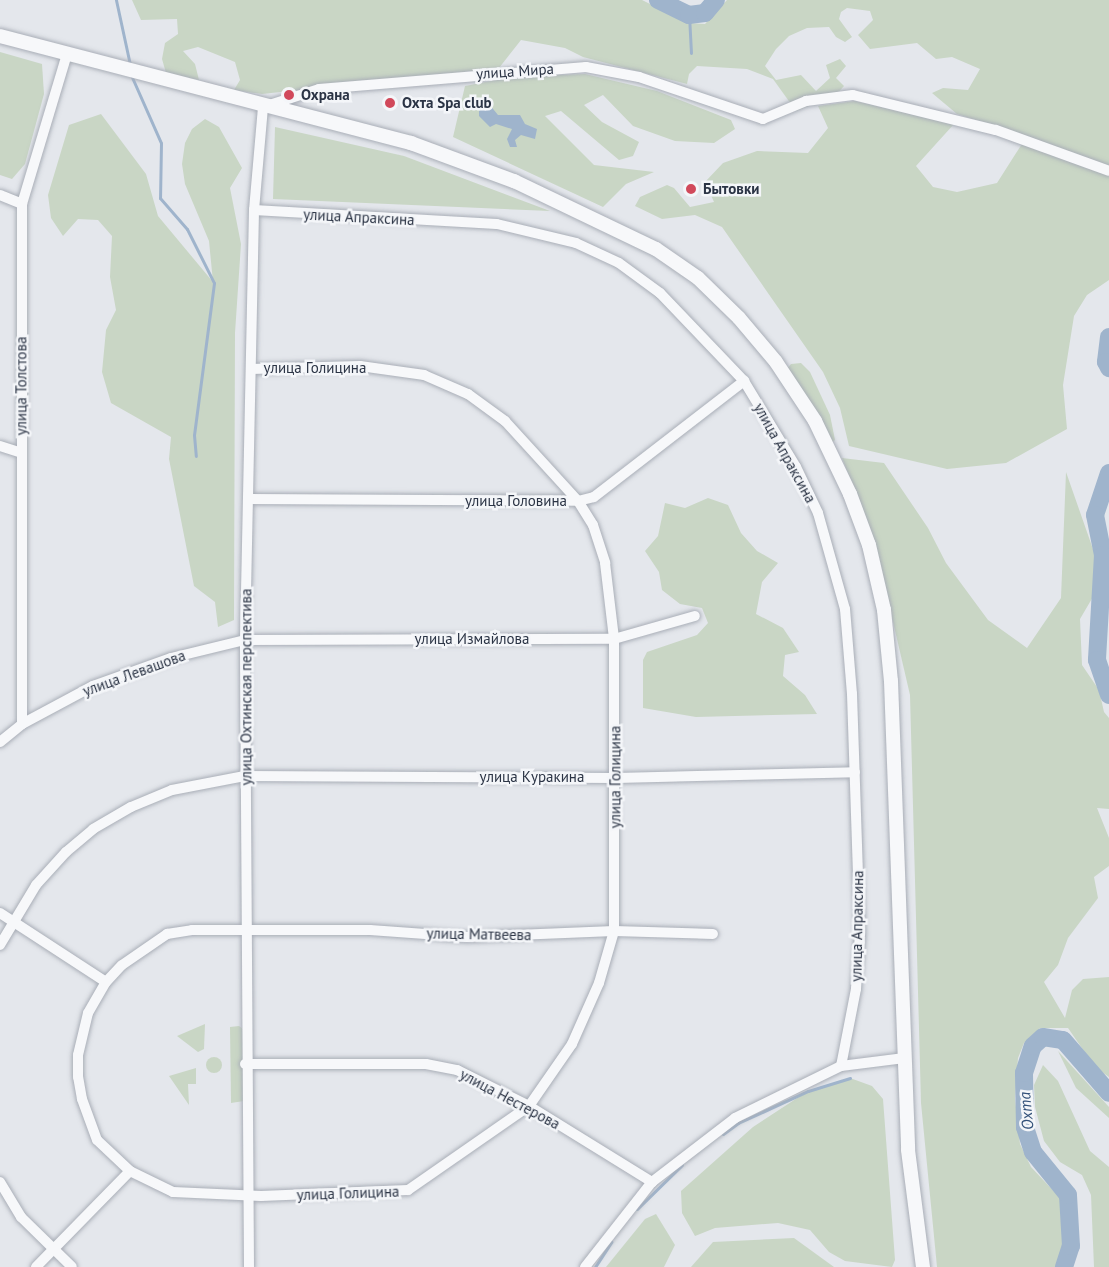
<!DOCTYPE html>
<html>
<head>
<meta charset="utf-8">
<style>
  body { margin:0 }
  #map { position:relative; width:1109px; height:1267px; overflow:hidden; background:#e4e7ec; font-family:"PT Sans",sans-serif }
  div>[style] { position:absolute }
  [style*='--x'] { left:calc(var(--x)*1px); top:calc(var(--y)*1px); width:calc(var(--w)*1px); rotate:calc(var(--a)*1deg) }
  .green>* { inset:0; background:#c9d6c5 }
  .round { border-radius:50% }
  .water>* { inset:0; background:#9fb4cc }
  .stream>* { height:3px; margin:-1.5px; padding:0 1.5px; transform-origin:1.5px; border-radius:1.5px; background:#9fb4cc }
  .river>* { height:18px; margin:-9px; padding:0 9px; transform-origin:9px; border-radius:9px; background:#9fb4cc }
  .roads { filter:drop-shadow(0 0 2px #a9aeb7) drop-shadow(0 0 2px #a9aeb7) }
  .minor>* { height:10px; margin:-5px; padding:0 5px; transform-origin:5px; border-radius:5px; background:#f7f8fa }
  .tertiary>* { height:14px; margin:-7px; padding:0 7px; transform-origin:7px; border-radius:7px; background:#f7f8fa }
  .dots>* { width:16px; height:16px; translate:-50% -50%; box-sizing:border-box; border:3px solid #f4f6f9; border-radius:50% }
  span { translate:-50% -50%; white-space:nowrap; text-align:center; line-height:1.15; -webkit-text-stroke:5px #f4f6f9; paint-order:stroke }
  .street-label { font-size:15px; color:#2b3445 }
  .poi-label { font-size:15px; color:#2b3445; font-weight:700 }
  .left { translate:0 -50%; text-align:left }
  .water-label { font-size:16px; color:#34527a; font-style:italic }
</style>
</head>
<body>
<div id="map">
  <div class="green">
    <i style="clip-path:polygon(132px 0,642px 0,688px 23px,705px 24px,727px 0,1109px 0,1109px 280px,1087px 295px,1074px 316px,1063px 385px,1067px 429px,1006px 463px,947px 469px,849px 446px,840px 408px,823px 372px,722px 227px,695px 215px,662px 219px,635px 206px,640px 197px,667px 185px,674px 188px,690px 207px,714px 202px,705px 182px,723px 163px,757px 151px,808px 153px,828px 128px,818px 106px,855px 101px,954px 124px,916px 166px,933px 187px,957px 192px,997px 183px,1027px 136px,957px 114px,932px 93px,943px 88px,968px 90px,980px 69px,952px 57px,936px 59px,917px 43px,870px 49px,858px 35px,873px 20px,870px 11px,847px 8px,841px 12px,839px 19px,852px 37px,845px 42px,836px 37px,829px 27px,807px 28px,789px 36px,776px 49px,765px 66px,776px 80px,801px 75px,816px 91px,830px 78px,826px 65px,840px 59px,846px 66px,836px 78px,844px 86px,835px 96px,796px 111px,773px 79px,747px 69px,697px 66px,689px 74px,687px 84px,583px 57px,565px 48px,521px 40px,499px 68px,262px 94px,234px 90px,240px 80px,235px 62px,198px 47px,183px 51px,195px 64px,199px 80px,166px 73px,162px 59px,165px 43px,178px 34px,177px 19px,141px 20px)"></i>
    <i style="clip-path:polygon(0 52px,42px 64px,44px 94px,25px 164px,12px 179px,0 175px)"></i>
    <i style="clip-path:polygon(585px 74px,657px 91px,731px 120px,735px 129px,714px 143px,675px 141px,633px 126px,603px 95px,584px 105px,602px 122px,639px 142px,633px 156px,619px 160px,561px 111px,545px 116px,594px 165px,654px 172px,626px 184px,603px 207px,453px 137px,465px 86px,511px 77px)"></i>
    <i style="clip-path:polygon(101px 114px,146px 174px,158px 216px,213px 282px,209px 241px,185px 184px,182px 164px,185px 143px,192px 129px,205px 119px,219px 127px,242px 168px,230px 188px,241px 244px,235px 333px,234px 620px,218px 627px,215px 602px,194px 586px,169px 459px,171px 437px,111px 403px,102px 372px,106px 330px,116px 310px,110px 277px,112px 236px,98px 220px,78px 219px,63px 236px,51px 218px,48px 195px,69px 125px)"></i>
    <i style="clip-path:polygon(275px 127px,404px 156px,550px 211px,273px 199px)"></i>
    <i style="clip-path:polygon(801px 363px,810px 372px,830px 415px,835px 440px,831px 444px,787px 369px,791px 364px)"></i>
    <i style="clip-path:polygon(842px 458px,884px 463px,928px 528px,946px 563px,988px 620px,1027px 648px,1061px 598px,1066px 472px,1094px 552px,1097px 590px,1080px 619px,1082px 665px,1099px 690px,1104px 712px,1109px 718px,1109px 809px,1097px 808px,1109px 838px,1109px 866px,1094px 877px,1098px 898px,1068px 938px,1058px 965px,1044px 982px,1065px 1018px,1072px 990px,1083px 979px,1109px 977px,1109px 1077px,1095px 1067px,1068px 1028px,1040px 1028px,1024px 1043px,1018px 1058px,1015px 1098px,1020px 1144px,1031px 1167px,1062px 1200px,1063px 1248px,1058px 1267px,937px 1267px,921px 1103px,910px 695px,874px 540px)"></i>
    <i style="clip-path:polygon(708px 498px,728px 505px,741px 533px,757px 551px,778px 563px,762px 582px,756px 614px,783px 628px,799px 652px,785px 655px,783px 676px,805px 695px,817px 714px,696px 717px,643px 708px,643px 660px,647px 652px,697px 635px,708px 623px,702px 608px,680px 604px,662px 590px,659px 572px,645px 551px,658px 536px,665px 503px,685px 508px)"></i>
    <i style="clip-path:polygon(205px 1024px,204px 1049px,198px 1052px,177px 1036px)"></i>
    <i style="clip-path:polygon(239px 1026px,243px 1029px,244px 1101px,231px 1103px,230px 1027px)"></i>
    <i style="clip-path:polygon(1058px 1051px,1109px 1107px,1109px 1118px,1076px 1088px)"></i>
    <i class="round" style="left:206px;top:1057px;width:16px;height:16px"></i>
    <i style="clip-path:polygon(1043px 1065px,1058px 1081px,1090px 1151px,1109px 1167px,1109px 1267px,1094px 1267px,1091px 1195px,1082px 1175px,1060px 1162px,1044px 1141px,1035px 1107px,1034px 1085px)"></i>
    <i style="clip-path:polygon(196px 1068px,196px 1084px,188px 1084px,189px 1105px,169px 1076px)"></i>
    <i style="clip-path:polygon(850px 1078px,872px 1086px,883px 1099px,895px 1260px,892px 1267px,845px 1261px,829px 1252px,810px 1230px,778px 1223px,715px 1228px,695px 1236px,682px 1213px,681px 1191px,753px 1127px,808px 1091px)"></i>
    <i style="clip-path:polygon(656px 1214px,675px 1245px,664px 1267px,606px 1267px,645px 1219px)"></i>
    <i style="clip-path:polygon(794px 1238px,834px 1267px,691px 1267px,713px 1242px)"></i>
  </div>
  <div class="water">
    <i style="clip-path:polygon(489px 104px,498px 115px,520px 115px,525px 124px,537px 129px,535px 139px,521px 135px,515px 140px,517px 147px,510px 147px,507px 139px,512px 129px,496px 124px,490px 127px,479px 116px,479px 111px)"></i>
  </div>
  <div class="stream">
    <i style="--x:116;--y:0;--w:66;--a:77.8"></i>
    <i style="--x:689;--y:15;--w:38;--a:87"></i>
    <i style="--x:131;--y:75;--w:74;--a:66.2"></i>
    <i style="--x:161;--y:143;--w:55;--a:91"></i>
    <i style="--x:160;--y:198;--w:41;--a:48.9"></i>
    <i style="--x:187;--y:229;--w:60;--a:63.4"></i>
    <i style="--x:214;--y:283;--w:153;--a:97.5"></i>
    <i style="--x:194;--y:435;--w:21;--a:85"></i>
    <i style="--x:723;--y:1134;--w:19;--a:-36"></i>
    <i style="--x:738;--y:1123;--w:77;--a:-24.6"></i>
    <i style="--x:808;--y:1091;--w:44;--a:-17.2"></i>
    <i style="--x:637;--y:1209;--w:63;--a:-44.4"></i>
    <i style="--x:595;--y:1267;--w:30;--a:-57"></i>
  </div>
  <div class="river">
    <i style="--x:658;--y:0;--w:34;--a:26"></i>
    <i style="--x:689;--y:15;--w:16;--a:-7"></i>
    <i style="--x:705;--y:13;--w:17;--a:-50"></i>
    <i style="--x:1109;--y:337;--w:25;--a:97"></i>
    <i style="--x:1106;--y:362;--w:7;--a:63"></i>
    <i style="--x:1109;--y:473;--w:44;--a:108.4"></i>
    <i style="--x:1095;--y:515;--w:41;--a:78.7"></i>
    <i style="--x:1103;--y:555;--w:105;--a:93.3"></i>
    <i style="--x:1097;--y:660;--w:37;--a:71"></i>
    <i style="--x:1064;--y:1267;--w:22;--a:-72"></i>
    <i style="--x:1071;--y:1246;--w:51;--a:-93.4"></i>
    <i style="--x:1068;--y:1195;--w:55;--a:-129.1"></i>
    <i style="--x:1033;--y:1152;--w:26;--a:-108"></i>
    <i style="--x:1025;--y:1127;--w:54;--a:-91.1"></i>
    <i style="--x:1024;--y:1073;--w:28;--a:-72"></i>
    <i style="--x:1033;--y:1046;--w:13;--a:-42"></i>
    <i style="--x:1043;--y:1037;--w:20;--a:9"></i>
    <i style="--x:1063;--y:1040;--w:70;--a:49"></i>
  </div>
  <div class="roads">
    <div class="minor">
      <i style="--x:0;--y:195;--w:24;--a:22"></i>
      <i style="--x:254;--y:210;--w:243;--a:3.3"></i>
      <i style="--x:497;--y:224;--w:81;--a:13.5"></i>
      <i style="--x:576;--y:243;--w:47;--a:24.9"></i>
      <i style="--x:619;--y:263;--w:51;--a:36.2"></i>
      <i style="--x:660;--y:293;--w:122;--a:46.3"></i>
      <i style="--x:744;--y:381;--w:100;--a:58.8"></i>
      <i style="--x:796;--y:467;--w:51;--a:64.4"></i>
      <i style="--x:818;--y:513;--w:100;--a:74.3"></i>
      <i style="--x:845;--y:609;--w:85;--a:85.3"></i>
      <i style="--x:852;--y:694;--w:240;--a:88.1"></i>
      <i style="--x:860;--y:934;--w:55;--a:94.2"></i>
      <i style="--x:856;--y:989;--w:78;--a:101"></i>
      <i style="--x:251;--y:369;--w:109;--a:-1.6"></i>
      <i style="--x:360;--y:366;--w:65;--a:8"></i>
      <i style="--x:424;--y:375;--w:48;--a:23.4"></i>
      <i style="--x:468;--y:394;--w:46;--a:36.1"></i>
      <i style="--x:505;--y:421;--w:108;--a:47.6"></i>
      <i style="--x:578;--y:501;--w:28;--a:58"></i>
      <i style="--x:593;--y:525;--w:40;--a:72"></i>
      <i style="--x:605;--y:563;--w:77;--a:83.2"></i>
      <i style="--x:614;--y:639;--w:292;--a:90"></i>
      <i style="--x:614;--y:931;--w:54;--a:106.1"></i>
      <i style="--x:599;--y:983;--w:67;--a:113.9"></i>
      <i style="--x:572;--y:1044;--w:75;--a:124.7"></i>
      <i style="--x:529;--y:1106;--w:147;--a:145.2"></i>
      <i style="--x:408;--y:1190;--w:147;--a:177.7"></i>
      <i style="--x:261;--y:1196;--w:88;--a:-177.4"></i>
      <i style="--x:173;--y:1192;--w:48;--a:-154"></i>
      <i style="--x:130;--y:1171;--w:45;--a:-136.8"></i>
      <i style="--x:97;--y:1140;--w:44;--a:-110.1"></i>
      <i style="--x:82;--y:1099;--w:22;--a:-100"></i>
      <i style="--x:78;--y:1077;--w:22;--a:-90"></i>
      <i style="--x:78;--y:1055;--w:43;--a:-76.6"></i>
      <i style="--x:88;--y:1013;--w:36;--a:-60"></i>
      <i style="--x:106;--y:982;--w:23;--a:-47"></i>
      <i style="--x:122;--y:965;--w:55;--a:-34.6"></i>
      <i style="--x:167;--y:934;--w:25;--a:-9"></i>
      <i style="--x:192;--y:930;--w:178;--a:0"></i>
      <i style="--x:370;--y:930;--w:97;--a:4.1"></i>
      <i style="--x:467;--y:937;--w:147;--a:-2.3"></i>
      <i style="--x:614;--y:931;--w:99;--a:1.7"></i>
      <i style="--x:0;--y:446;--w:23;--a:18"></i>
      <i style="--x:248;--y:499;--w:330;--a:0.3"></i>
      <i style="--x:578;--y:501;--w:16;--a:-14"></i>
      <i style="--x:594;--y:497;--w:190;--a:-37.7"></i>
      <i style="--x:22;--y:724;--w:520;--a:-90"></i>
      <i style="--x:22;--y:204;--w:157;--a:-73.3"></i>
      <i style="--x:0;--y:742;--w:28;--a:-39"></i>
      <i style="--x:22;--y:724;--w:81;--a:-28.2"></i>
      <i style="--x:93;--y:686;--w:83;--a:-19.7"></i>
      <i style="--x:171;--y:658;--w:76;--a:-13.7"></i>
      <i style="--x:245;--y:640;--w:369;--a:-0.2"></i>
      <i style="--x:614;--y:639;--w:84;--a:-15.9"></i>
      <i style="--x:0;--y:913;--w:126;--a:33.1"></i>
      <i style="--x:0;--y:945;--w:70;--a:-59"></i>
      <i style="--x:36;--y:885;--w:45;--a:-47.7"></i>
      <i style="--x:66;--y:852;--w:35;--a:-40"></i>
      <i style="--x:93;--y:829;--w:44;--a:-30.1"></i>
      <i style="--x:131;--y:807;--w:44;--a:-22.5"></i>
      <i style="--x:172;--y:790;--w:74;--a:-10.9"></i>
      <i style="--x:245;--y:776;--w:371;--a:0.3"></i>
      <i style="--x:616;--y:778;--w:239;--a:-1.4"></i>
      <i style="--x:245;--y:1064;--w:181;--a:0"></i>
      <i style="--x:426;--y:1064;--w:32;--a:11"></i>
      <i style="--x:457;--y:1070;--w:80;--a:26.6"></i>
      <i style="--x:529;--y:1106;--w:145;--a:31.7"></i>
      <i style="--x:0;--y:1182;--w:41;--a:59"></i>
      <i style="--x:21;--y:1217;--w:71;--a:44.4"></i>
      <i style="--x:36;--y:1267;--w:134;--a:-45.6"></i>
      <i style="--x:249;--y:1267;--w:627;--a:-90.37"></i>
      <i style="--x:245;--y:640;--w:430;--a:-88.8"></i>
      <i style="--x:254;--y:210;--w:103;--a:-85"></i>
      <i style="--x:263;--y:107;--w:59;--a:-17.8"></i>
      <i style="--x:319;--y:89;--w:268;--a:-4.7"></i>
      <i style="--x:586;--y:67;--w:54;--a:10.7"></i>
      <i style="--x:639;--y:77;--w:131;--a:18.7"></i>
      <i style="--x:763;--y:119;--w:47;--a:-22.7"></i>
      <i style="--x:806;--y:101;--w:47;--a:-7.3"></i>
      <i style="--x:853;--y:95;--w:147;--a:13.8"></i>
      <i style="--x:996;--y:130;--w:120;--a:19.9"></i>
      <i style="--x:585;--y:1267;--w:108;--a:-51.8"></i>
      <i style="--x:652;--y:1182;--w:105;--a:-37.6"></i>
      <i style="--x:735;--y:1118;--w:118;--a:-26.1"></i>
      <i style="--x:841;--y:1066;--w:64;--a:-7.2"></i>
    </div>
    <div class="tertiary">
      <i style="--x:0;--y:36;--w:425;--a:14.6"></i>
      <i style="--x:411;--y:143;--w:110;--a:20.3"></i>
      <i style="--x:514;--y:181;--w:157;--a:25.6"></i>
      <i style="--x:656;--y:249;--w:51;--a:34.6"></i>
      <i style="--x:698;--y:278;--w:57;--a:44.3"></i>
      <i style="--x:739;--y:318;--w:57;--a:49.9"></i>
      <i style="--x:776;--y:362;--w:71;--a:56.5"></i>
      <i style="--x:815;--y:421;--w:81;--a:64.4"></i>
      <i style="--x:850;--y:494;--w:54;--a:69.6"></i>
      <i style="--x:869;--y:545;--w:67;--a:77"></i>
      <i style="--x:884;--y:610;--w:71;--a:84.4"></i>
      <i style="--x:891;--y:681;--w:469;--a:87.9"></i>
      <i style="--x:908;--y:1150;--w:118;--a:82.7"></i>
    </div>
  </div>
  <div class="dots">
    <i style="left:289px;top:95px;background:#d1495b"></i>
    <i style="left:390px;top:103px;background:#d1495b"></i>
    <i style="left:691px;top:189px;background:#d1495b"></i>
  </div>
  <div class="street-label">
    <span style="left:515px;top:71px;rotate:-4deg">улица Мира</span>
    <span style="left:359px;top:217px;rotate:3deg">улица Апраксина</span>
    <span style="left:315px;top:368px">улица Голицина</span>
    <span style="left:21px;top:386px;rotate:-90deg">улица Толстова</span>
    <span style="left:785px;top:453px;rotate:61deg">улица Апраксина</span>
    <span style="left:516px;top:501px">улица Головина</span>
    <span style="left:472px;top:639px">улица Измайлова</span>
    <span style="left:134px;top:673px;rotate:-20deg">улица Левашова</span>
    <span style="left:246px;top:687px;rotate:-90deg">улица Охтинская перспектива</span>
    <span style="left:532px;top:777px">улица Куракина</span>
    <span style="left:615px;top:777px;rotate:-90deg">улица Голицина</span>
    <span style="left:857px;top:926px;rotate:-89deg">улица Апраксина</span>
    <span style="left:479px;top:934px;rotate:1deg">улица Матвеева</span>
    <span style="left:510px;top:1099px;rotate:28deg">улица Нестерова</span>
    <span style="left:348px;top:1193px;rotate:-2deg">улица Голицина</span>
  </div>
  <div class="poi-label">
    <span class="left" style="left:301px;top:95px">Охрана</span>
    <span class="left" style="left:402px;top:103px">Охта Spa club</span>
    <span class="left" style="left:703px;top:189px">Бытовки</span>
  </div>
  <div class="water-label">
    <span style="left:1026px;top:1111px;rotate:-95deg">Охта</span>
  </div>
</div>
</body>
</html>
